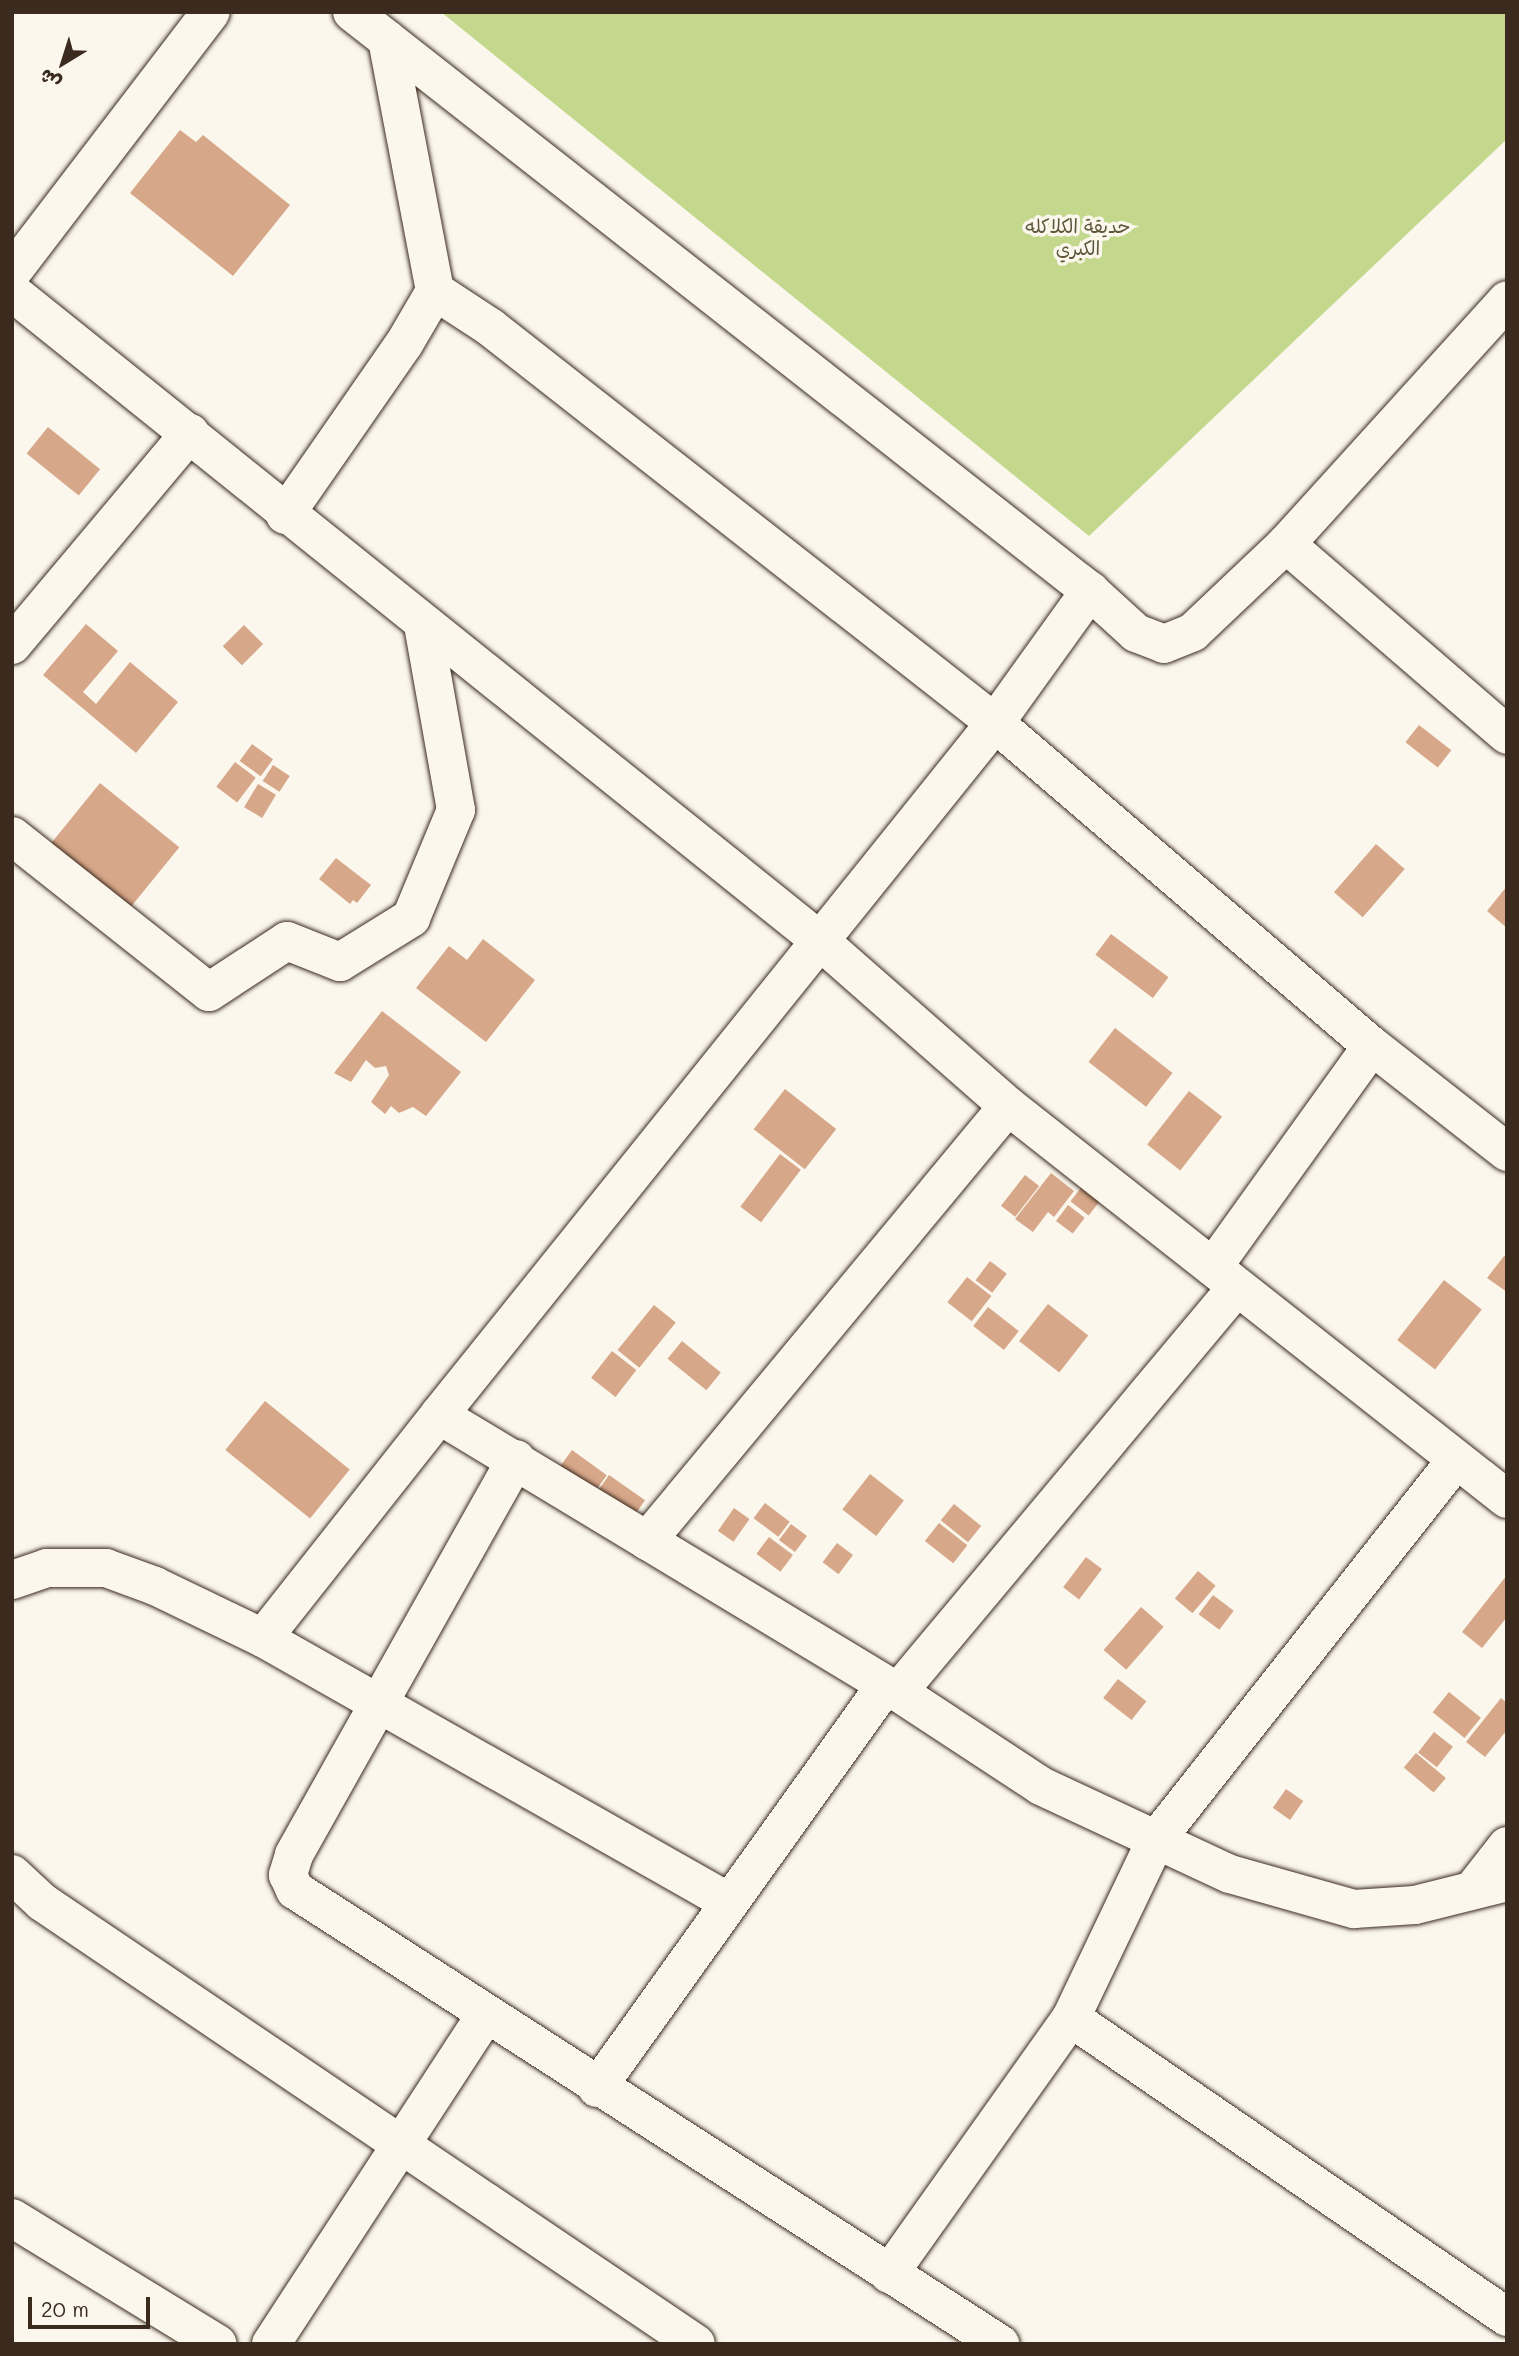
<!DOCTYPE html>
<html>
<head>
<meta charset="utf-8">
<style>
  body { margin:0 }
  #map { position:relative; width:1519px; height:2356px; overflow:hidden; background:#fbf7ec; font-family:Mali,"Playpen Sans Arabic",sans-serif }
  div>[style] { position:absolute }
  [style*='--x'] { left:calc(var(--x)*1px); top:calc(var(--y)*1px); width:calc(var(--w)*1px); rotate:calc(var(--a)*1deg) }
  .green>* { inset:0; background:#c3d88d }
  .building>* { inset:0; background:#d7a789; transform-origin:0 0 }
  .roads { filter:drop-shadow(0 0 2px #3b2a1e) drop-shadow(0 0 2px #3b2a1e) }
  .minor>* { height:38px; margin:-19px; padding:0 19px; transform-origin:19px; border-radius:19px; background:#fbf7ec }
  span { translate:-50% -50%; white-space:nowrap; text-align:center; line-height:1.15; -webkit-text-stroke:7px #fbf7ec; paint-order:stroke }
  .park-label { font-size:19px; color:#5d563a }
  .frame { position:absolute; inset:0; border:14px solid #3b2a1e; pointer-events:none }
  .north { position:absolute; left:28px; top:28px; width:70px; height:70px; -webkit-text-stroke:5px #fbf7ec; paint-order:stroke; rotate:218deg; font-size:19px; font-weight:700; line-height:28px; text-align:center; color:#3b2a1e }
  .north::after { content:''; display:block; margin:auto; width:24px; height:32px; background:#3b2a1e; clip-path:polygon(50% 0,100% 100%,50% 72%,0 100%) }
  .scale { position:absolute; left:28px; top:2297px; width:122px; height:32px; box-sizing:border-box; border:4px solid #3b2a1e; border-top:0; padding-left:9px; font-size:21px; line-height:24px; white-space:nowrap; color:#3b2a1e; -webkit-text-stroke:5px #fbf7ec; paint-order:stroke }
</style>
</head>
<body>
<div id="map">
  <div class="green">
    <i style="clip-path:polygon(441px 12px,1507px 12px,1507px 139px,1089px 536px)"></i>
  </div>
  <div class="building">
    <i style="clip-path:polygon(180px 130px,196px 142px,203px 135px,290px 205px,233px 276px,130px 193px)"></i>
    <i style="left:48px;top:427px;width:67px;height:34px;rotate:39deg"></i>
    <i style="clip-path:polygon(86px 624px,118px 651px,83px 692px,96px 704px,130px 662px,178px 702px,136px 753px,43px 675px)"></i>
    <i style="left:244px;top:625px;width:27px;height:30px;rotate:45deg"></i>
    <i style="left:1419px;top:725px;width:41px;height:22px;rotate:38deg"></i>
    <i style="left:252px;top:744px;width:26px;height:21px;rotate:36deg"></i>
    <i style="left:235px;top:762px;width:26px;height:31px;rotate:37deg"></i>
    <i style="left:273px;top:765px;width:20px;height:19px;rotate:33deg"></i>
    <i style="left:100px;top:783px;width:102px;height:78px;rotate:39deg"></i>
    <i style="left:258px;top:784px;width:21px;height:27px;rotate:31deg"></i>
    <i style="left:1376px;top:844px;width:38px;height:64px;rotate:41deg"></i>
    <i style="clip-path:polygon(336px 858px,371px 885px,357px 903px,353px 900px,350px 904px,319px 879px)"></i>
    <i style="clip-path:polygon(1507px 886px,1507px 928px,1487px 911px)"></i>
    <i style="left:1111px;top:934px;width:72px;height:26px;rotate:37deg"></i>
    <i style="clip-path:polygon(483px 939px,535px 980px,486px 1042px,416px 988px,449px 946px,467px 960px)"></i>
    <i style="clip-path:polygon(382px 1011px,461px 1072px,426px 1116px,413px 1107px,399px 1113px,391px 1106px,385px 1114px,371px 1102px,389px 1075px,386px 1066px,375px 1068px,366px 1060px,351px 1082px,334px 1073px)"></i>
    <i style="left:1115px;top:1028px;width:73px;height:43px;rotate:38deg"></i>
    <i style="left:785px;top:1089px;width:65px;height:51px;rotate:38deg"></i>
    <i style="left:1189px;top:1091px;width:42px;height:68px;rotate:38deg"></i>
    <i style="left:780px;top:1154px;width:26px;height:66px;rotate:37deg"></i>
    <i style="clip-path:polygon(1051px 1173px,1074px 1191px,1054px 1217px,1048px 1212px,1033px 1232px,1015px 1219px)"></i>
    <i style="left:1025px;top:1175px;width:18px;height:39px;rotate:38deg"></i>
    <i style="left:1084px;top:1184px;width:23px;height:22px;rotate:38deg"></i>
    <i style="left:1068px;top:1205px;width:21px;height:20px;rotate:37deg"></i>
    <i style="clip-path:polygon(1504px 1256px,1507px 1257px,1507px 1292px,1487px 1278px)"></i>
    <i style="left:990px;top:1261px;width:21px;height:24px;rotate:37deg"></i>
    <i style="left:967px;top:1277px;width:31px;height:32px;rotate:38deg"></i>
    <i style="left:1444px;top:1280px;width:48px;height:76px;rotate:38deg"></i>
    <i style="left:1048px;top:1304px;width:51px;height:47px;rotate:38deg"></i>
    <i style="left:654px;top:1305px;width:28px;height:58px;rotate:39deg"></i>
    <i style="left:988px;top:1307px;width:39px;height:24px;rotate:38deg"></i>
    <i style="left:682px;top:1341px;width:50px;height:23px;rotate:39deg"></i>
    <i style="left:612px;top:1351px;width:31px;height:34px;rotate:38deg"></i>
    <i style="left:265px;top:1401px;width:109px;height:63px;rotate:39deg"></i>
    <i style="left:572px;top:1450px;width:43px;height:25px;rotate:36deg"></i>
    <i style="left:870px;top:1474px;width:43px;height:45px;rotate:38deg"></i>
    <i style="left:609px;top:1475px;width:44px;height:26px;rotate:35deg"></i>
    <i style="left:765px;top:1503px;width:31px;height:19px;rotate:37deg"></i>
    <i style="left:954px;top:1504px;width:35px;height:21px;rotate:39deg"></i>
    <i style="left:734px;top:1508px;width:19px;height:28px;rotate:35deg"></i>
    <i style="left:939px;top:1523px;width:36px;height:23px;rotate:38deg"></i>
    <i style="left:791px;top:1524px;width:20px;height:20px;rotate:37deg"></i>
    <i style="left:769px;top:1537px;width:30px;height:21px;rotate:37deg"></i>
    <i style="left:837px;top:1543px;width:20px;height:24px;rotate:37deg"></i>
    <i style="left:1086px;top:1557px;width:20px;height:38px;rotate:37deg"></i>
    <i style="left:1198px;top:1571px;width:23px;height:36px;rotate:40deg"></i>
    <i style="clip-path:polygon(1507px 1575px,1507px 1617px,1482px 1648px,1462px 1632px)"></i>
    <i style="left:1213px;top:1595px;width:26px;height:24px;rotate:37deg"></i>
    <i style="left:1141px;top:1607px;width:30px;height:57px;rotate:41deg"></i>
    <i style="left:1118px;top:1679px;width:36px;height:24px;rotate:38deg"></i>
    <i style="left:1449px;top:1692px;width:41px;height:26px;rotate:39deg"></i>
    <i style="clip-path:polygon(1501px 1698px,1507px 1703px,1507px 1730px,1485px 1757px,1466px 1742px)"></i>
    <i style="left:1434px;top:1732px;width:24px;height:26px;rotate:38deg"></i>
    <i style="left:1416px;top:1753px;width:39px;height:19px;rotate:40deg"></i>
    <i style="left:1286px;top:1789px;width:21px;height:23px;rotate:35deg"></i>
  </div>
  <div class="roads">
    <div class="minor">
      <i style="--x:352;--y:12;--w:938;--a:38.12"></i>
      <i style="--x:1090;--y:591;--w:62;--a:42.4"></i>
      <i style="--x:1136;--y:633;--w:30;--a:21"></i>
      <i style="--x:1164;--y:644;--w:31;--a:-22"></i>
      <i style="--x:1193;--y:632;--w:128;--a:-43.4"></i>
      <i style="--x:1286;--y:544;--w:329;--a:-47.8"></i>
      <i style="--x:12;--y:272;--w:327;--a:-52.6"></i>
      <i style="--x:435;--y:291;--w:66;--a:33.2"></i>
      <i style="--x:490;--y:327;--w:642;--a:38.1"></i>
      <i style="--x:995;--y:723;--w:496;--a:40.6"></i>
      <i style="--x:1372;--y:1046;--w:172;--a:38.1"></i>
      <i style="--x:12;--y:292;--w:1035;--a:38.76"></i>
      <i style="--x:819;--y:940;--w:252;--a:41.3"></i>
      <i style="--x:1008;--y:1106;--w:635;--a:38.22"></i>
      <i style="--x:285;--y:515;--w:208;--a:-55.2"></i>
      <i style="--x:404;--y:344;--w:61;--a:-59.7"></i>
      <i style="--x:435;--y:291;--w:256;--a:-100.8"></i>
      <i style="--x:1286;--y:544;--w:292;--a:40.8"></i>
      <i style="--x:12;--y:645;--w:277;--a:-50"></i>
      <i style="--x:12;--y:836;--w:251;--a:38.4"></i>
      <i style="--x:209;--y:992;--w:93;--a:-33.2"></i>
      <i style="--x:287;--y:941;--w:57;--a:21.6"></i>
      <i style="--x:340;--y:962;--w:84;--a:-31.8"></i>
      <i style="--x:411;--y:918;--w:117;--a:-67.4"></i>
      <i style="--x:456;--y:810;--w:188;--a:-100.1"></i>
      <i style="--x:1213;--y:1267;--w:272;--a:-54.3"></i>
      <i style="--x:439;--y:1415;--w:888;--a:-51.22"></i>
      <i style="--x:995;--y:723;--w:163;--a:-54.3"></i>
      <i style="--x:516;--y:1459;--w:454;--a:119.3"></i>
      <i style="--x:294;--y:1855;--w:21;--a:107"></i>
      <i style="--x:288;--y:1875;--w:17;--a:65"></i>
      <i style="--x:295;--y:1890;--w:839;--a:32.78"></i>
      <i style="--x:647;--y:1541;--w:565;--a:-50.31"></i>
      <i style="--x:12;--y:1580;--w:37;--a:-19"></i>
      <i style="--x:47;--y:1568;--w:59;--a:0"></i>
      <i style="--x:106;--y:1568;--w:52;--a:20.2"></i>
      <i style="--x:155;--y:1586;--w:120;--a:25.7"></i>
      <i style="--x:263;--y:1638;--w:284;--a:-51.7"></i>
      <i style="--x:439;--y:1415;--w:536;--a:31.11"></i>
      <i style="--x:898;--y:1692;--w:171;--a:33.3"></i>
      <i style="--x:1041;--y:1786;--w:208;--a:25"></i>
      <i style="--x:1230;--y:1874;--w:129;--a:15.8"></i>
      <i style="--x:1354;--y:1909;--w:61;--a:-3.8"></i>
      <i style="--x:1415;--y:1905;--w:95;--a:-14"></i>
      <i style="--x:263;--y:1638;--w:533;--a:29.55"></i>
      <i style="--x:898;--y:1692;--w:527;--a:-50.08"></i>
      <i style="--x:12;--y:1874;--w:41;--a:43"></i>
      <i style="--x:42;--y:1902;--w:789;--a:34.05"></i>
      <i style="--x:1475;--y:1887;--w:52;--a:-52"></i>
      <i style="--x:1071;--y:2018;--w:529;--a:34.44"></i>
      <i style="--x:597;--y:2088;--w:493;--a:-54.4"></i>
      <i style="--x:12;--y:2218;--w:241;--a:31.5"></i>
      <i style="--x:889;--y:2274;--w:314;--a:-54.6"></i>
      <i style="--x:1071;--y:2018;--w:197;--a:-64.5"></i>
      <i style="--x:1156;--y:1840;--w:484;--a:-51.7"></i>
      <i style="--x:271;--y:2344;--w:394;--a:-56.9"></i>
    </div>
  </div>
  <div class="park-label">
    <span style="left:1078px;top:237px">حديقة الكلاكله<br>الكبري</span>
  </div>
  <div class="frame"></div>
  <div class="north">ش</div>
  <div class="scale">20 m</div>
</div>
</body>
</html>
